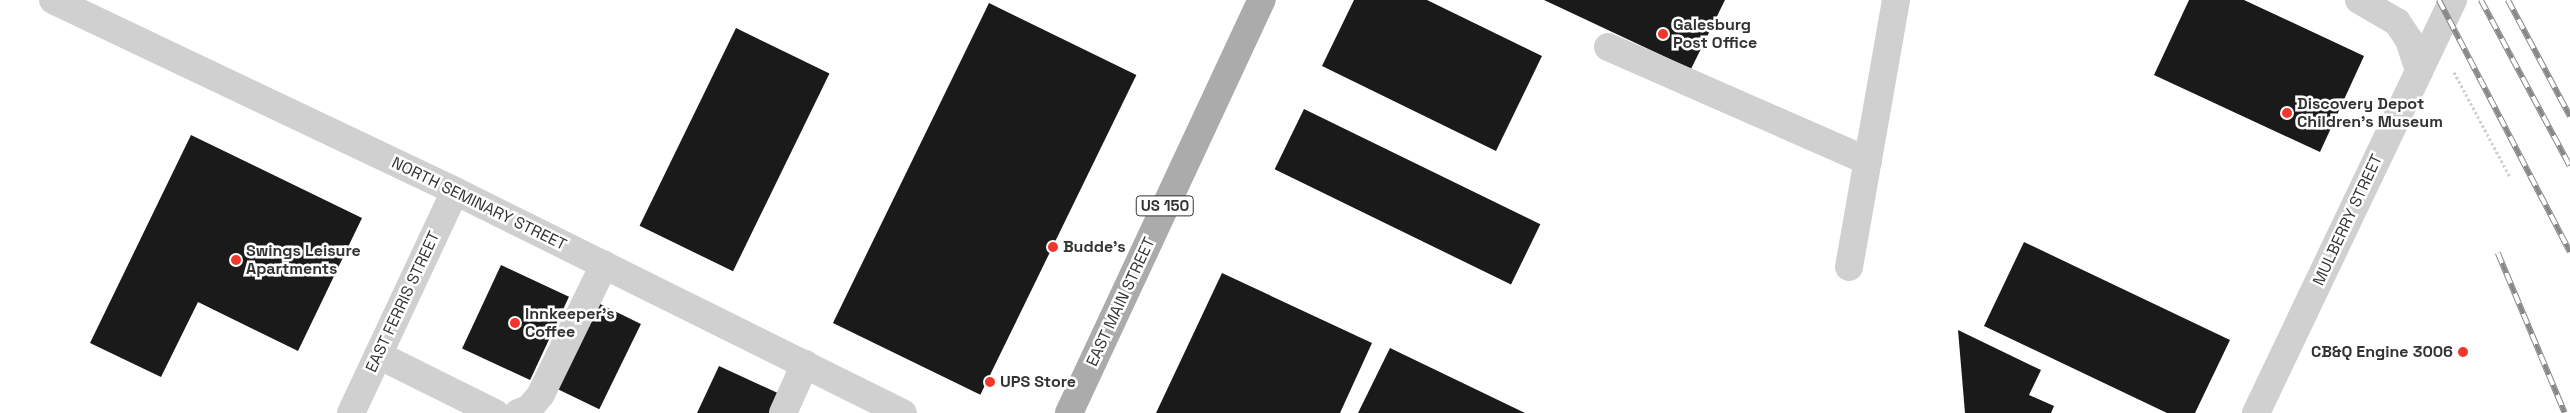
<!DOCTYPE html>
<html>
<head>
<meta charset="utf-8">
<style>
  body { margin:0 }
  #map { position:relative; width:2570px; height:413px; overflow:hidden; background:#fff; font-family:"Space Grotesk",sans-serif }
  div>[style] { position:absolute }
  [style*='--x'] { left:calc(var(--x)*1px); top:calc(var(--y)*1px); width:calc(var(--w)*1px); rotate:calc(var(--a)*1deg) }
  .building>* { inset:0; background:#1a1a1a; transform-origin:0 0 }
  .path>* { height:3px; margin-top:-1.5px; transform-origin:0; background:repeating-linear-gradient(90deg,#d0d0d0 0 2.5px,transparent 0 5px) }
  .minor>* { height:28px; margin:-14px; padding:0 14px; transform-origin:14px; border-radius:14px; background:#d0d0d0 }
  .major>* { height:28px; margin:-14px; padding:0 14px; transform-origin:14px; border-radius:14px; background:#ababab }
  .rail>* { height:5.5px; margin-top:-2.75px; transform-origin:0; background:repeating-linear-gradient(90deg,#fff 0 11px,#888 0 22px); box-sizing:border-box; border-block:1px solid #888 }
  .dots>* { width:14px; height:14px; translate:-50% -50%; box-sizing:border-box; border:2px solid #fff; border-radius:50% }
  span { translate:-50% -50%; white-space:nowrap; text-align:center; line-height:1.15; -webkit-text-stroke:5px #fff; paint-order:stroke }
  .shield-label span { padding:1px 4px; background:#fff; border:1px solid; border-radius:4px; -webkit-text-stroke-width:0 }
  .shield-label { font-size:15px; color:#333; font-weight:700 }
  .poi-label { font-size:16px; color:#333; font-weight:700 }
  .left { translate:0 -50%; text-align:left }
  .right { translate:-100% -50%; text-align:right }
  .street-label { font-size:16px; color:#333 }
</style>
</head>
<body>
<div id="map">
  <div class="building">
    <i style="clip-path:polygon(1354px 0,1427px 0,1542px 56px,1496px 151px,1322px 66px)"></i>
    <i style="clip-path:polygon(1544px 0,1725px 0,1691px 69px)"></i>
    <i style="clip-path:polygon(2189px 0,2244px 0,2364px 56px,2320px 152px,2154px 75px)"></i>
    <i style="left:989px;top:3px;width:164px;height:356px;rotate:26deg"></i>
    <i style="left:736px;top:28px;width:104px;height:220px;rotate:26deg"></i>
    <i style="left:1304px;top:109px;width:263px;height:67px;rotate:26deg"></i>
    <i style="clip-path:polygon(191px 135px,362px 218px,298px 351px,198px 302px,161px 377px,90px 343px)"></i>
    <i style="clip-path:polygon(2024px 242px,2230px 340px,2195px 413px,2167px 413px,1984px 326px)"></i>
    <i style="left:501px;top:265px;width:75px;height:92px;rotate:25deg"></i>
    <i style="clip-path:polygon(1222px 273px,1372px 343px,1340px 413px,1156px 413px)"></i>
    <i style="left:596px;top:302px;width:50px;height:95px;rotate:26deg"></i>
    <i style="clip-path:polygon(1958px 330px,2041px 370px,2029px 395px,2054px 406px,2051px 413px,1965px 413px)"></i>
    <i style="clip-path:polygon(1390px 348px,1525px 413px,1358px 413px)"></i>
    <i style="clip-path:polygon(719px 366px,780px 394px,771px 413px,697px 413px)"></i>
  </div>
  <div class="path">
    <i style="--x:2454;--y:72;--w:119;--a:61.9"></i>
  </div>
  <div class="minor">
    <i style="--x:53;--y:0;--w:445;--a:25.4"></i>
    <i style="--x:455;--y:191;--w:500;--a:26.4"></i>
    <i style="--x:2359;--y:0;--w:44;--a:30.1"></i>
    <i style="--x:2397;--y:22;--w:22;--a:56"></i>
    <i style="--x:2409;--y:40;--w:33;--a:72"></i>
    <i style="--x:1608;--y:47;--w:284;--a:23.7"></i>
    <i style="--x:1849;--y:267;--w:271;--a:-80"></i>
    <i style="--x:378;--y:355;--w:131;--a:26.4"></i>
    <i style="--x:351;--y:413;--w:245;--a:-64.9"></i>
    <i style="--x:518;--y:413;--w:12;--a:-20"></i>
    <i style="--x:529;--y:409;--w:19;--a:-51"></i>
    <i style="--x:541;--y:394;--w:144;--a:-64"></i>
    <i style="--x:783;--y:413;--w:54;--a:-65.8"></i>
    <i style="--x:2256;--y:413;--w:458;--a:-64.5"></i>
  </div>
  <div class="major">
    <i style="--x:1069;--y:413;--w:456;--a:-65"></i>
  </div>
  <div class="rail">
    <i style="--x:2439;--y:0;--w:284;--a:62.5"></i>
    <i style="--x:2481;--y:0;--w:188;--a:61.8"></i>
    <i style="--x:2508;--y:0;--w:132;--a:61.9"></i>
    <i style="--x:2498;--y:253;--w:173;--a:67.3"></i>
  </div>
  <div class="dots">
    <i style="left:1663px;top:34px;background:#f3362b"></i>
    <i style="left:2287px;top:113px;background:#f3362b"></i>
    <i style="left:1053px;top:247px;background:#f3362b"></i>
    <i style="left:236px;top:260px;background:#f3362b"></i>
    <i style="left:515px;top:323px;background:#f3362b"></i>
    <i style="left:2463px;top:352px;background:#f3362b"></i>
    <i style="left:990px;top:382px;background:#f3362b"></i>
  </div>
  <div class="shield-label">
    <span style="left:1165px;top:206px">US 150</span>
  </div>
  <div class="poi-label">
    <span class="left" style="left:1673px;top:34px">Galesburg<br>Post Office</span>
    <span class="left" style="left:2297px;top:113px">Discovery Depot<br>Children's Museum</span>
    <span class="left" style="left:1063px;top:247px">Budde's</span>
    <span class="left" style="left:246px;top:260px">Swings Leisure<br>Apartments</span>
    <span class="left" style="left:525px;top:323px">Innkeeper's<br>Coffee</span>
    <span class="right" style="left:2453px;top:352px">CB&amp;Q Engine 3006</span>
    <span class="left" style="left:1000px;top:382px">UPS Store</span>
  </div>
  <div class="street-label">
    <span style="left:479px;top:204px;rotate:26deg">NORTH SEMINARY STREET</span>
    <span style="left:2348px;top:220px;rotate:-65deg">MULBERRY STREET</span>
    <span style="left:403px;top:302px;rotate:-65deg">EAST FERRIS STREET</span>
    <span style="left:1121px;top:302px;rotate:-65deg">EAST MAIN STREET</span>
  </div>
</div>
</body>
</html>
